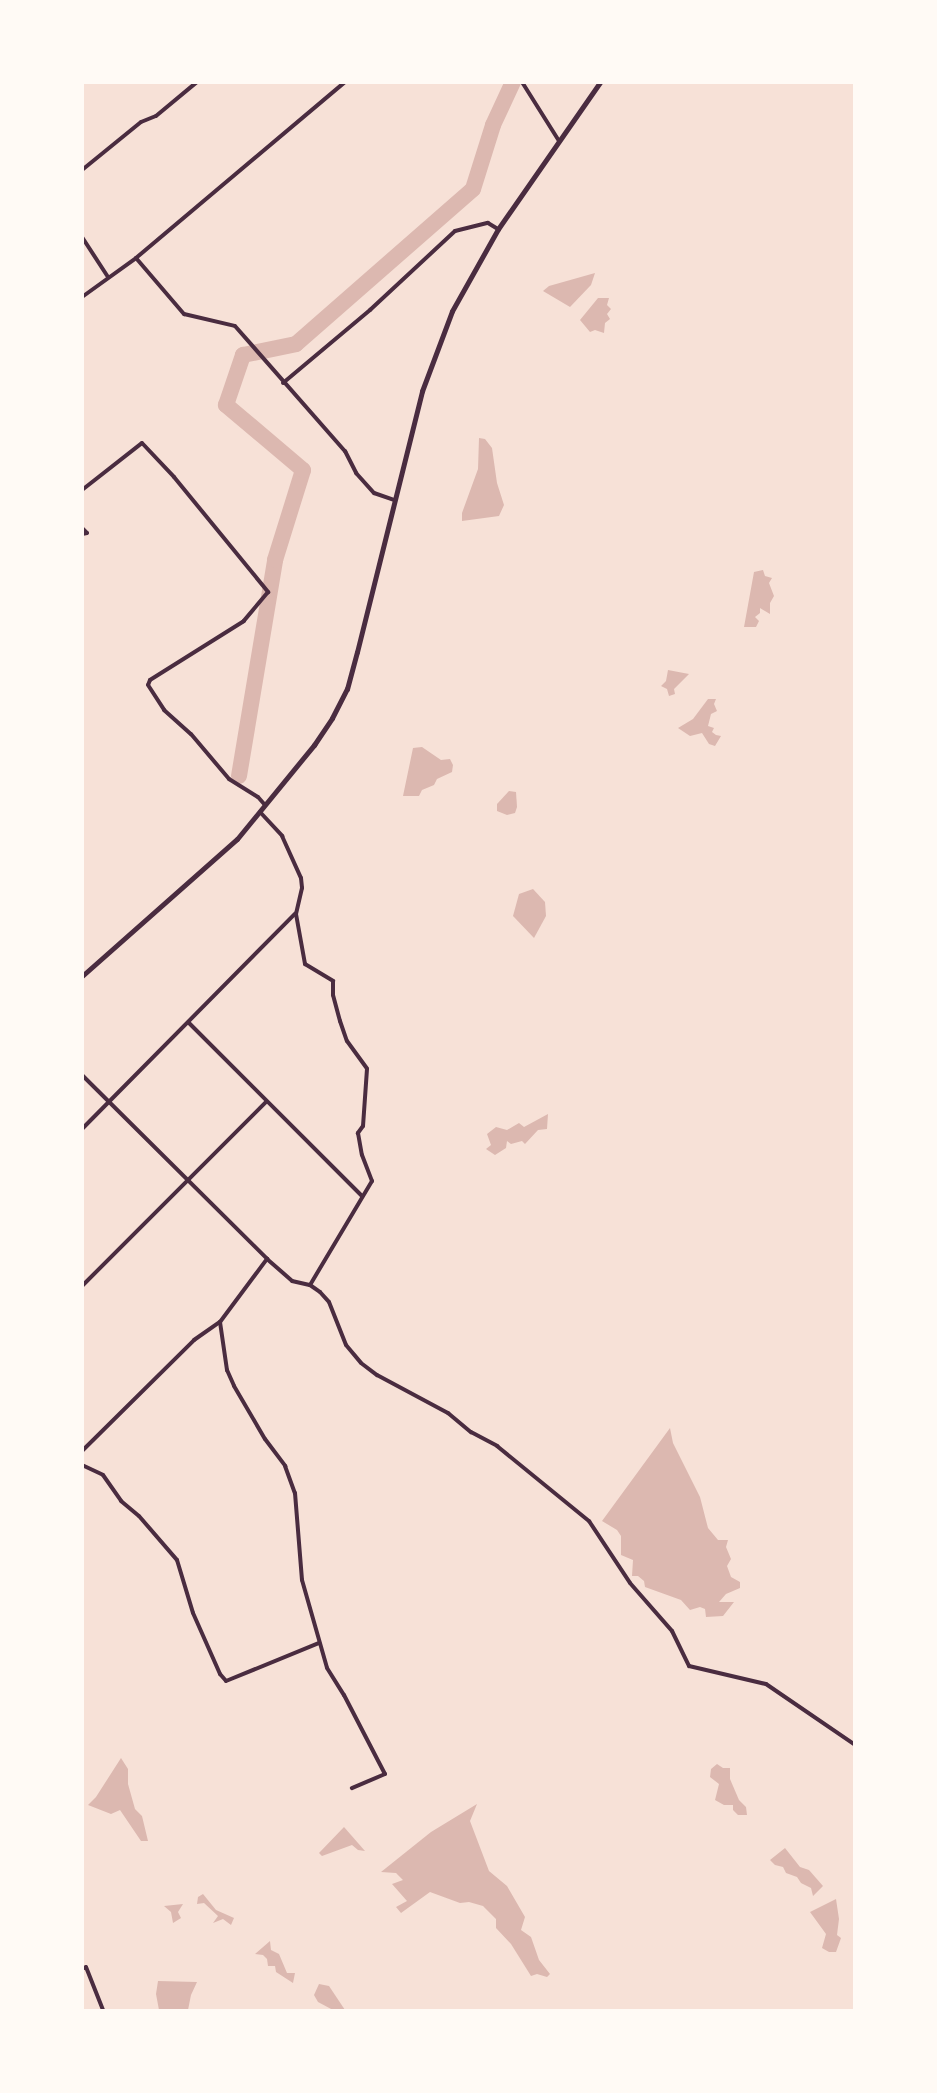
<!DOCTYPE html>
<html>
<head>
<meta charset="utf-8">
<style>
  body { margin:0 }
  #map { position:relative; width:937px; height:2093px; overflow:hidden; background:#f7e1d7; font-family:Rubik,sans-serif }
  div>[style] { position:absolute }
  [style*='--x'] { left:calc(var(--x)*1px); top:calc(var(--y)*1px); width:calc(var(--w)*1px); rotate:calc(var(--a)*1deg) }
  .water>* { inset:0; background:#dcb8b0 }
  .river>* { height:16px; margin:-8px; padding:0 8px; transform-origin:8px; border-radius:8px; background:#dcb8b0 }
  .minor>* { height:4px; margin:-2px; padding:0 2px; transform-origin:2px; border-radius:2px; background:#4a2c40 }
  .secondary>* { height:5px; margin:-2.5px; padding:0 2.5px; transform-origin:2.5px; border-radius:2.5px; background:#4a2c40 }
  span { translate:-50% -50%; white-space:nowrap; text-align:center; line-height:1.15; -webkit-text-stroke:4.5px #fffaf5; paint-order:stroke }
  .frame { position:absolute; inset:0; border:84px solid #fffaf5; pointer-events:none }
</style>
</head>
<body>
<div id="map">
  <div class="water">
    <i style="clip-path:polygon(595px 273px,591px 285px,570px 307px,543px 291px,549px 286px)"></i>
    <i style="clip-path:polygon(598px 298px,609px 298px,607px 305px,611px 309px,607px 314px,610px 319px,605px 323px,604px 333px,595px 330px,590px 332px,580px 320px)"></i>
    <i style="clip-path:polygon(479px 438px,485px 439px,492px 448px,497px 483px,504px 505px,499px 516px,462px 521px,462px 513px,478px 469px)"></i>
    <i style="clip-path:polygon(763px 570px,765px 576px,772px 578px,769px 583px,774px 596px,770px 603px,770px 614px,760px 608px,760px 613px,755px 617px,759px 621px,756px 627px,744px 627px,754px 572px)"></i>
    <i style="clip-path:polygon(668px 670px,689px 674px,674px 689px,675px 694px,669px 696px,667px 689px,661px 686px,666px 681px)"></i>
    <i style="clip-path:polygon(708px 699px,716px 699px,714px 704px,717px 711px,711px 714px,708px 726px,714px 728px,712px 732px,716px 735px,721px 736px,715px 746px,709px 744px,702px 733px,690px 736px,678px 728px,693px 719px)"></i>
    <i style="clip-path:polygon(422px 747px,441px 760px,450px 759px,453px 765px,452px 772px,437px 779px,434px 785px,422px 790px,419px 796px,403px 796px,413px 748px)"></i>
    <i style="clip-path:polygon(509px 791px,516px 792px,517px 807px,515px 813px,507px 815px,497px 811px,497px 804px)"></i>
    <i style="clip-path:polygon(533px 889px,545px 902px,546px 916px,534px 938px,513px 916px,519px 894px)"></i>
    <i style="clip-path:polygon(548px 1114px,547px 1129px,538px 1130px,525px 1144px,522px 1141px,511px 1144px,507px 1141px,506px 1148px,495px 1155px,486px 1149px,491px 1145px,487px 1134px,496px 1127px,507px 1130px,519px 1123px,524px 1127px)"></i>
    <i style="clip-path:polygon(670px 1428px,673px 1443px,700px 1497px,708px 1528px,718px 1540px,728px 1540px,726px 1547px,731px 1559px,727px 1566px,731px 1577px,740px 1582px,740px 1588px,726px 1594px,719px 1602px,734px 1602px,723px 1616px,706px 1617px,705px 1609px,700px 1607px,690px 1610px,681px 1600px,645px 1587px,644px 1581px,638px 1576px,632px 1576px,633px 1560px,621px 1555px,621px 1536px,617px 1530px,602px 1521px)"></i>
    <i style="clip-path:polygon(121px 1758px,128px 1769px,128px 1784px,135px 1809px,142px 1816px,148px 1841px,141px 1841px,120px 1810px,111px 1814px,88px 1805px,96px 1797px)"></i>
    <i style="clip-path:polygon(717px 1764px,723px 1768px,730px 1768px,730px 1779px,739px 1800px,746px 1807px,747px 1815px,738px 1815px,733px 1810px,733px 1805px,724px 1805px,715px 1800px,719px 1784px,710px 1777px,711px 1769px)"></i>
    <i style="clip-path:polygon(477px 1804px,470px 1821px,489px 1871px,507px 1886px,525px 1917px,521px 1930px,531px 1937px,539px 1960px,550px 1974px,547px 1977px,537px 1974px,531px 1976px,511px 1944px,496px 1928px,496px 1919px,483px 1906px,469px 1902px,460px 1903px,430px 1892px,401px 1913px,396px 1907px,407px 1901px,392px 1884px,403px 1880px,396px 1873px,381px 1872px,431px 1832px)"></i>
    <i style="clip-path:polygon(344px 1827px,365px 1851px,358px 1850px,352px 1845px,322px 1856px,319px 1853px)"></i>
    <i style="clip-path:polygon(785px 1848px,800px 1867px,809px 1870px,823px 1886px,813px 1896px,811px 1888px,801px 1883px,797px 1877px,786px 1873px,783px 1867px,775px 1865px,770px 1860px)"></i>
    <i style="clip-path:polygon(203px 1894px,216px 1910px,234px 1918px,231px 1925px,223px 1919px,213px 1923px,218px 1916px,204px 1903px,197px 1904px,198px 1897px)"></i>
    <i style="clip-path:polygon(836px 1899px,839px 1919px,837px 1935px,841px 1938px,836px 1952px,829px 1952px,822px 1948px,826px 1934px,810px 1912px)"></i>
    <i style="clip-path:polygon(183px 1904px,178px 1912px,181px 1918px,173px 1923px,171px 1912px,164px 1906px)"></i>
    <i style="clip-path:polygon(270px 1941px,271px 1950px,279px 1954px,287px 1973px,295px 1973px,293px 1983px,276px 1972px,275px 1966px,268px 1966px,267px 1959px,263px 1955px,255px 1954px)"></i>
    <i style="clip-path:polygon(158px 1981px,197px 1982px,191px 1995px,188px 2010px,159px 2010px,156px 1994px)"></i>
    <i style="clip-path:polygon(319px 1984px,329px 1986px,345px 2010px,333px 2010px,318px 2002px,314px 1995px)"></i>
  </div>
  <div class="river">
    <i style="--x:239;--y:776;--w:219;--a:-80.5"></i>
    <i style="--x:275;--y:560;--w:94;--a:-72.7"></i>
    <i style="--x:303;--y:470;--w:101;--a:-139.8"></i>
    <i style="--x:226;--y:405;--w:53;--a:-71.2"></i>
    <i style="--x:243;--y:355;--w:54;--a:-11.7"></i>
    <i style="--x:296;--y:344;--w:235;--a:-41.2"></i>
    <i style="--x:473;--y:189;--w:67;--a:-72.6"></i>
    <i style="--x:493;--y:125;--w:47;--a:-65.1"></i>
  </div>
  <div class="minor">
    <i style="--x:522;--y:82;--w:70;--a:57.9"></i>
    <i style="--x:82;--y:170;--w:76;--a:-39.1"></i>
    <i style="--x:141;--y:122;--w:16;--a:-22"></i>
    <i style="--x:156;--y:116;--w:53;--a:-39.7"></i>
    <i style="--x:82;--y:237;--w:48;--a:57"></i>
    <i style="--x:136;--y:258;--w:74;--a:49.4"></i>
    <i style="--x:184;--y:314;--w:52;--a:13.2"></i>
    <i style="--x:235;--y:326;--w:167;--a:48.7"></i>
    <i style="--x:345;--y:451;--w:25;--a:63"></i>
    <i style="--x:356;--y:473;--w:27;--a:48"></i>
    <i style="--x:374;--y:493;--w:21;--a:19"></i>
    <i style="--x:82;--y:297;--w:67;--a:-35.8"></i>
    <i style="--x:136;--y:258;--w:273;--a:-40.1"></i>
    <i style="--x:283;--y:383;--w:114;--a:-40"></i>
    <i style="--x:370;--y:310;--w:116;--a:-42.9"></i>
    <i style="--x:455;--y:231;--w:34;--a:-14"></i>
    <i style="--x:488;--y:223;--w:12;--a:31"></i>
    <i style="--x:82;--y:490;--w:76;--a:-38.1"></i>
    <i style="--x:142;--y:443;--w:47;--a:46.7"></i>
    <i style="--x:174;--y:477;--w:149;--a:50.7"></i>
    <i style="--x:268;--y:592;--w:38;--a:130"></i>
    <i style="--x:244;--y:621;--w:111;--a:147.9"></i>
    <i style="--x:150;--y:680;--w:5;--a:112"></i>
    <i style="--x:148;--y:685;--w:30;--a:57"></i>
    <i style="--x:164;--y:710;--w:36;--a:42"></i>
    <i style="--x:191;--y:734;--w:59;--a:49.8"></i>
    <i style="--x:229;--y:779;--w:34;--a:32"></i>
    <i style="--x:258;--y:797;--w:11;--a:49"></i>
    <i style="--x:82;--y:528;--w:7;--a:45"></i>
    <i style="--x:87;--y:533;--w:5;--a:169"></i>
    <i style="--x:260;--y:812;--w:33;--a:47"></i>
    <i style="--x:282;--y:836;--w:46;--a:65.7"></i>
    <i style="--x:301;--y:878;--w:10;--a:84"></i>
    <i style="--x:302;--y:888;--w:27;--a:103"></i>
    <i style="--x:296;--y:914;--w:51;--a:79.8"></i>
    <i style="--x:305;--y:964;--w:33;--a:31"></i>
    <i style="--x:333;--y:981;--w:14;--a:90"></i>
    <i style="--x:333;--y:995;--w:27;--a:75"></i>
    <i style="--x:340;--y:1021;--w:21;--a:71"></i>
    <i style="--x:347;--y:1041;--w:34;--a:54"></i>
    <i style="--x:367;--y:1069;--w:57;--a:94"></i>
    <i style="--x:363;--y:1126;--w:9;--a:126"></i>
    <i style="--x:358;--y:1133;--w:22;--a:80"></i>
    <i style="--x:362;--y:1155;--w:28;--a:69"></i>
    <i style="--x:372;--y:1181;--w:121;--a:120.8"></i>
    <i style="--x:189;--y:1023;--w:245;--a:45"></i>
    <i style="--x:82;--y:1075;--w:261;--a:44.8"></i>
    <i style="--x:267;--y:1259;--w:33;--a:41"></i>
    <i style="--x:292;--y:1281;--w:18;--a:13"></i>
    <i style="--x:310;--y:1285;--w:12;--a:35"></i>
    <i style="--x:320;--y:1292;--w:13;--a:48"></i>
    <i style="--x:329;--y:1302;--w:46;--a:68.4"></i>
    <i style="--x:346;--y:1345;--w:23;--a:50"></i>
    <i style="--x:361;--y:1363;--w:20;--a:37"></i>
    <i style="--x:377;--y:1375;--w:81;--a:28.2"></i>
    <i style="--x:448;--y:1413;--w:30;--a:40"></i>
    <i style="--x:471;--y:1432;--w:30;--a:28"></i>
    <i style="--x:497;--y:1446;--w:119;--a:39.2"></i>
    <i style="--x:589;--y:1521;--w:74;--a:56.5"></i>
    <i style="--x:630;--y:1583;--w:64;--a:48.8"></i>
    <i style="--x:672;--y:1631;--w:39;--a:64"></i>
    <i style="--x:689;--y:1666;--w:79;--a:13.2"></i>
    <i style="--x:766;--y:1684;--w:107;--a:34.3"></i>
    <i style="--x:82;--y:1129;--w:303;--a:-45.3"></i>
    <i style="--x:82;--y:1286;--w:260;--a:-45"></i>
    <i style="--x:220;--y:1322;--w:49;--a:81.7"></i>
    <i style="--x:227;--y:1370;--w:17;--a:66"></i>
    <i style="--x:234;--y:1386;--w:61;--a:59.7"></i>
    <i style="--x:265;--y:1439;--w:34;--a:53"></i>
    <i style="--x:285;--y:1466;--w:29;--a:70"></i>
    <i style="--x:295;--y:1493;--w:87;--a:85.4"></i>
    <i style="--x:302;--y:1580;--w:91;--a:74.1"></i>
    <i style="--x:327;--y:1668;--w:32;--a:58"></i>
    <i style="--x:344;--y:1695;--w:89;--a:62.6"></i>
    <i style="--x:385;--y:1774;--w:36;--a:157"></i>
    <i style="--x:82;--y:1451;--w:158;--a:-44.7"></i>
    <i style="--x:194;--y:1340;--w:32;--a:-35"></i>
    <i style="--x:220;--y:1322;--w:79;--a:-53.3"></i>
    <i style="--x:82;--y:1465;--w:23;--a:25"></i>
    <i style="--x:103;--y:1475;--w:32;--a:55"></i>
    <i style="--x:121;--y:1501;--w:23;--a:40"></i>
    <i style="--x:139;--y:1516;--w:58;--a:49.2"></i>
    <i style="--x:177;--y:1560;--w:55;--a:73.2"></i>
    <i style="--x:193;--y:1613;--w:67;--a:66.1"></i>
    <i style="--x:220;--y:1674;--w:9;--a:49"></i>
    <i style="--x:226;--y:1681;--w:100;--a:-22.2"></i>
    <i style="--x:82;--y:1969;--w:4;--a:-27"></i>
    <i style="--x:86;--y:1967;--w:46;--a:68.4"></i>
  </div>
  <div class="secondary">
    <i style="--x:82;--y:976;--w:207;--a:-41.5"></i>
    <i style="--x:237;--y:839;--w:122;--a:-50.7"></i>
    <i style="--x:314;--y:745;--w:32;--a:-56"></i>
    <i style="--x:332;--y:718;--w:33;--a:-63"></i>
    <i style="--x:347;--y:689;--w:38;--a:-75"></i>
    <i style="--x:357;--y:652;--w:269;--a:-76"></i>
    <i style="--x:422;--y:391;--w:85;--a:-69.4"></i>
    <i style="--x:452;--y:311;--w:94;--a:-60.7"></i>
    <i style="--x:498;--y:229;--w:179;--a:-55.2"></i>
  </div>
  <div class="frame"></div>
</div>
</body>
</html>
